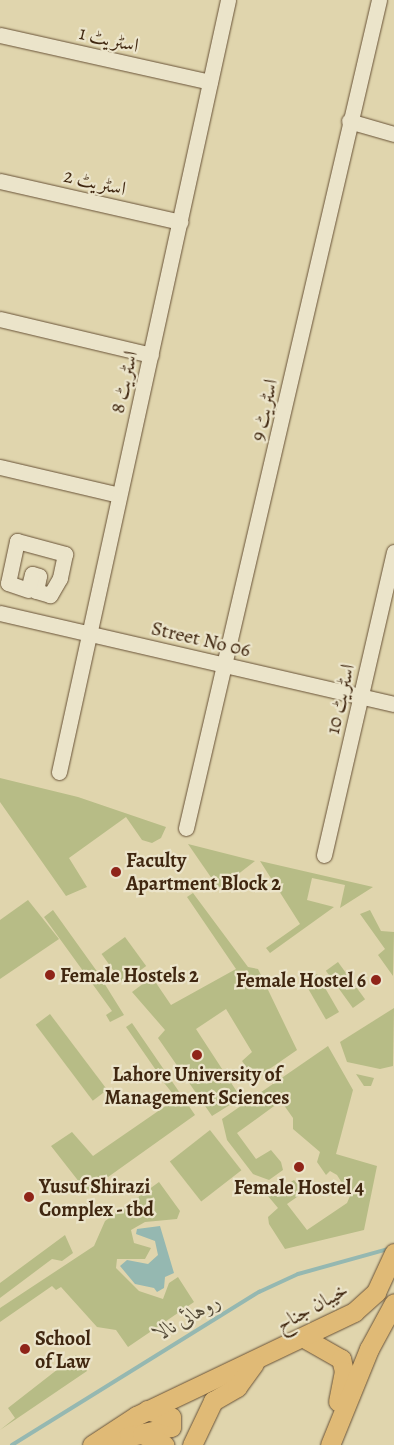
<!DOCTYPE html>
<html>
<head>
<meta charset="utf-8">
<style>
  body { margin:0 }
  #map { position:relative; width:394px; height:1445px; overflow:hidden; background:#e0d5ad; font-family:Alegreya,Amiri,serif }
  div>[style] { position:absolute }
  [style*='--x'] { left:calc(var(--x)*1px); top:calc(var(--y)*1px); width:calc(var(--w)*1px); rotate:calc(var(--a)*1deg) }
  .green>* { inset:0; background:#b7bc86; transform-origin:0 0 }
  .water>* { inset:0; background:#95b8b1 }
  .stream>* { height:4px; margin:-2px; padding:0 2px; transform-origin:2px; border-radius:2px; background:#95b8b1 }
  .roads { filter:drop-shadow(0 0 1px #685237) drop-shadow(0 0 1px #685237) }
  .minor>* { height:15px; margin:-7.5px; padding:0 7.5px; transform-origin:7.5px; border-radius:7.5px; background:#ebe4ca }
  .major>* { height:19px; margin:-9.5px; padding:0 9.5px; transform-origin:9.5px; border-radius:9.5px; background:#e0ba76 }
  .dots>* { width:14px; height:14px; translate:-50% -50%; box-sizing:border-box; border:2px solid #ebe4ca; border-radius:50% }
  span { translate:-50% -50%; white-space:nowrap; text-align:center; line-height:1.15; -webkit-text-stroke:4.5px #ebe4ca; paint-order:stroke }
  .street-label { font-size:20px; color:#402710 }
  .poi-label { font-size:20px; color:#402710; font-weight:700 }
  .left { translate:0 -50%; text-align:left }
  .right { translate:-100% -50%; text-align:right }
  .water-label { font-size:21px; color:#554b38; font-style:italic }
</style>
</head>
<body>
<div id="map">
  <div class="green">
    <i style="clip-path:polygon(0 778px,78px 797px,166px 827px,161px 838px,152px 843px,142px 840px,126px 817px,69px 858px,87px 887px,66px 896px,0 802px)"></i>
    <i style="clip-path:polygon(188px 844px,255px 861px,219px 889px)"></i>
    <i style="clip-path:polygon(260px 861px,373px 887px,340px 908px,345px 885px,312px 878px,307px 900px,334px 907px,270px 953px,266px 948px,300px 924px)"></i>
    <i style="clip-path:polygon(193px 893px,248px 967px,258px 969px,297px 1050px,255px 1079px,242px 1061px,252px 1052px,226px 1009px,196px 1029px,241px 1098px,212px 1116px,158px 1038px,165px 1030px,132px 992px,152px 977px,171px 1005px,236px 969px,187px 897px)"></i>
    <i style="clip-path:polygon(28px 900px,59px 939px,0 979px,0 920px)"></i>
    <i style="clip-path:polygon(53px 910px,96px 970px,124px 1015px,110px 1022px,106px 1015px,112px 1011px,44px 917px)"></i>
    <i style="clip-path:polygon(370px 910px,381px 931px,394px 932px,393px 976px,378px 955px,385px 949px,360px 914px)"></i>
    <i style="left:125px;top:937px;width:36px;height:29px;rotate:54deg"></i>
    <i style="left:338px;top:962px;width:46px;height:15px;rotate:54deg"></i>
    <i style="left:317px;top:974px;width:44px;height:15px;rotate:60deg"></i>
    <i style="clip-path:polygon(394px 1008px,393px 1066px,380px 1069px,347px 1062px,340px 1042px)"></i>
    <i style="left:50px;top:1014px;width:95px;height:18px;rotate:53deg"></i>
    <i style="clip-path:polygon(132px 1023px,195px 1115px,87px 1192px,51px 1146px,72px 1132px,93px 1156px,167px 1105px,164px 1100px,173px 1094px,161px 1079px,154px 1083px,160px 1076px,126px 1027px)"></i>
    <i style="clip-path:polygon(328px 1046px,353px 1090px,336px 1154px,377px 1166px,364px 1230px,285px 1249px,269px 1224px,268px 1217px,278px 1208px,268px 1196px,294px 1180px,304px 1192px,287px 1204px,307px 1230px,347px 1203px,350px 1196px,337px 1175px,330px 1171px,326px 1175px,317px 1162px,320px 1152px,293px 1129px,293px 1118px,281px 1101px,237px 1133px,256px 1159px,271px 1150px,281px 1162px,283px 1170px,269px 1180px,253px 1174px,227px 1140px,222px 1119px)"></i>
    <i style="clip-path:polygon(356px 1074px,374px 1078px,371px 1086px,364px 1086px)"></i>
    <i style="left:210px;top:1130px;width:51px;height:51px;rotate:52deg"></i>
    <i style="clip-path:polygon(159px 1182px,180px 1211px,177px 1219px,145px 1222px,131px 1230px,134px 1243px,151px 1248px,145px 1259px,117px 1259px,116px 1268px,139px 1291px,163px 1299px,169px 1283px,178px 1277px,194px 1302px,128px 1347px,116px 1330px,97px 1327px,61px 1287px,56px 1290px,52px 1286px,0 1322px,0 1308px,94px 1246px,105px 1221px)"></i>
    <i style="clip-path:polygon(65px 1235px,73px 1253px,62px 1261px,52px 1259px,0 1298px,0 1283px)"></i>
    <i style="clip-path:polygon(76px 1355px,87px 1371px,0 1430px,15px 1418px,8px 1408px)"></i>
  </div>
  <div class="water">
    <i style="clip-path:polygon(160px 1226px,174px 1273px,165px 1277px,164px 1288px,157px 1292px,154px 1288px,135px 1284px,120px 1266px,127px 1260px,148px 1264px,158px 1255px,155px 1241px,136px 1234px,137px 1229px)"></i>
  </div>
  <div class="stream">
    <i style="--x:12;--y:1445;--w:291;--a:-31.8"></i>
    <i style="--x:259;--y:1292;--w:43;--a:-24.8"></i>
    <i style="--x:298;--y:1274;--w:93;--a:-15.5"></i>
  </div>
  <div class="roads">
    <div class="minor">
      <i style="--x:0;--y:35;--w:215;--a:12.6"></i>
      <i style="--x:349;--y:121;--w:47;--a:16.1"></i>
      <i style="--x:0;--y:181;--w:185;--a:12.8"></i>
      <i style="--x:0;--y:319;--w:155;--a:13.4"></i>
      <i style="--x:0;--y:467;--w:122;--a:13.2"></i>
      <i style="--x:17;--y:541;--w:50;--a:15.2"></i>
      <i style="--x:65;--y:554;--w:25;--a:102"></i>
      <i style="--x:60;--y:578;--w:20;--a:120"></i>
      <i style="--x:50;--y:595;--w:15;--a:-164"></i>
      <i style="--x:36;--y:591;--w:15;--a:-79"></i>
      <i style="--x:39;--y:576;--w:7;--a:-164"></i>
      <i style="--x:32;--y:574;--w:16;--a:104"></i>
      <i style="--x:28;--y:590;--w:21;--a:-161"></i>
      <i style="--x:8;--y:583;--w:43;--a:-77.9"></i>
      <i style="--x:0;--y:613;--w:404;--a:13"></i>
      <i style="--x:59;--y:772;--w:790;--a:-77.65"></i>
      <i style="--x:186;--y:828;--w:850;--a:-76.88"></i>
      <i style="--x:324;--y:855;--w:311;--a:-77"></i>
    </div>
    <div class="major">
      <i style="--x:304;--y:1338;--w:43;--a:29.6"></i>
      <i style="--x:341;--y:1359;--w:12;--a:76"></i>
      <i style="--x:344;--y:1371;--w:31;--a:101"></i>
      <i style="--x:129;--y:1436;--w:43;--a:-12.1"></i>
      <i style="--x:171;--y:1427;--w:10;--a:-90"></i>
      <i style="--x:171;--y:1417;--w:25;--a:-164"></i>
      <i style="--x:92;--y:1445;--w:53;--a:-33.4"></i>
      <i style="--x:136;--y:1416;--w:242;--a:-25.5"></i>
      <i style="--x:354;--y:1312;--w:30;--a:-42"></i>
      <i style="--x:376;--y:1292;--w:43;--a:-65.2"></i>
      <i style="--x:116;--y:1445;--w:16;--a:-35"></i>
      <i style="--x:129;--y:1436;--w:13;--a:-9"></i>
      <i style="--x:142;--y:1434;--w:25;--a:26"></i>
      <i style="--x:192;--y:1445;--w:49;--a:-64.5"></i>
      <i style="--x:213;--y:1401;--w:28;--a:-30"></i>
      <i style="--x:237;--y:1387;--w:29;--a:-54"></i>
      <i style="--x:330;--y:1445;--w:104;--a:-67.9"></i>
      <i style="--x:369;--y:1349;--w:52;--a:-61.5"></i>
    </div>
  </div>
  <div class="dots">
    <i style="left:116px;top:872px;background:#8f2418"></i>
    <i style="left:50px;top:975px;background:#8f2418"></i>
    <i style="left:376px;top:980px;background:#8f2418"></i>
    <i style="left:197px;top:1055px;background:#8f2418"></i>
    <i style="left:299px;top:1167px;background:#8f2418"></i>
    <i style="left:29px;top:1197px;background:#8f2418"></i>
    <i style="left:25px;top:1349px;background:#8f2418"></i>
  </div>
  <div class="street-label">
    <span style="left:109px;top:39px;rotate:13deg">اسٹریٹ 1</span>
    <span style="left:95px;top:182px;rotate:13deg">اسٹریٹ 2</span>
    <span style="left:124px;top:382px;rotate:-77deg">اسٹریٹ 8</span>
    <span style="left:264px;top:410px;rotate:-77deg">اسٹریٹ 9</span>
    <span style="left:201px;top:639px;rotate:13deg">Street No 06</span>
    <span style="left:340px;top:699px;rotate:-77deg">اسٹریٹ 10</span>
    <span style="left:312px;top:1307px;rotate:-29deg">خیبان جناح</span>
  </div>
  <div class="poi-label">
    <span class="left" style="left:126px;top:872px">Faculty<br>Apartment Block 2</span>
    <span class="left" style="left:60px;top:975px">Female Hostels 2</span>
    <span class="right" style="left:366px;top:980px">Female Hostel 6</span>
    <span style="left:197px;top:1086px">Lahore University of<br>Management Sciences</span>
    <span class="left" style="left:39px;top:1198px">Yusuf Shirazi<br>Complex - tbd</span>
    <span style="left:299px;top:1187px">Female Hostel 4</span>
    <span class="left" style="left:35px;top:1350px">School<br>of Law</span>
  </div>
  <div class="water-label">
    <span style="left:187px;top:1317px;rotate:-30deg">روہائی نالا</span>
  </div>
</div>
</body>
</html>
